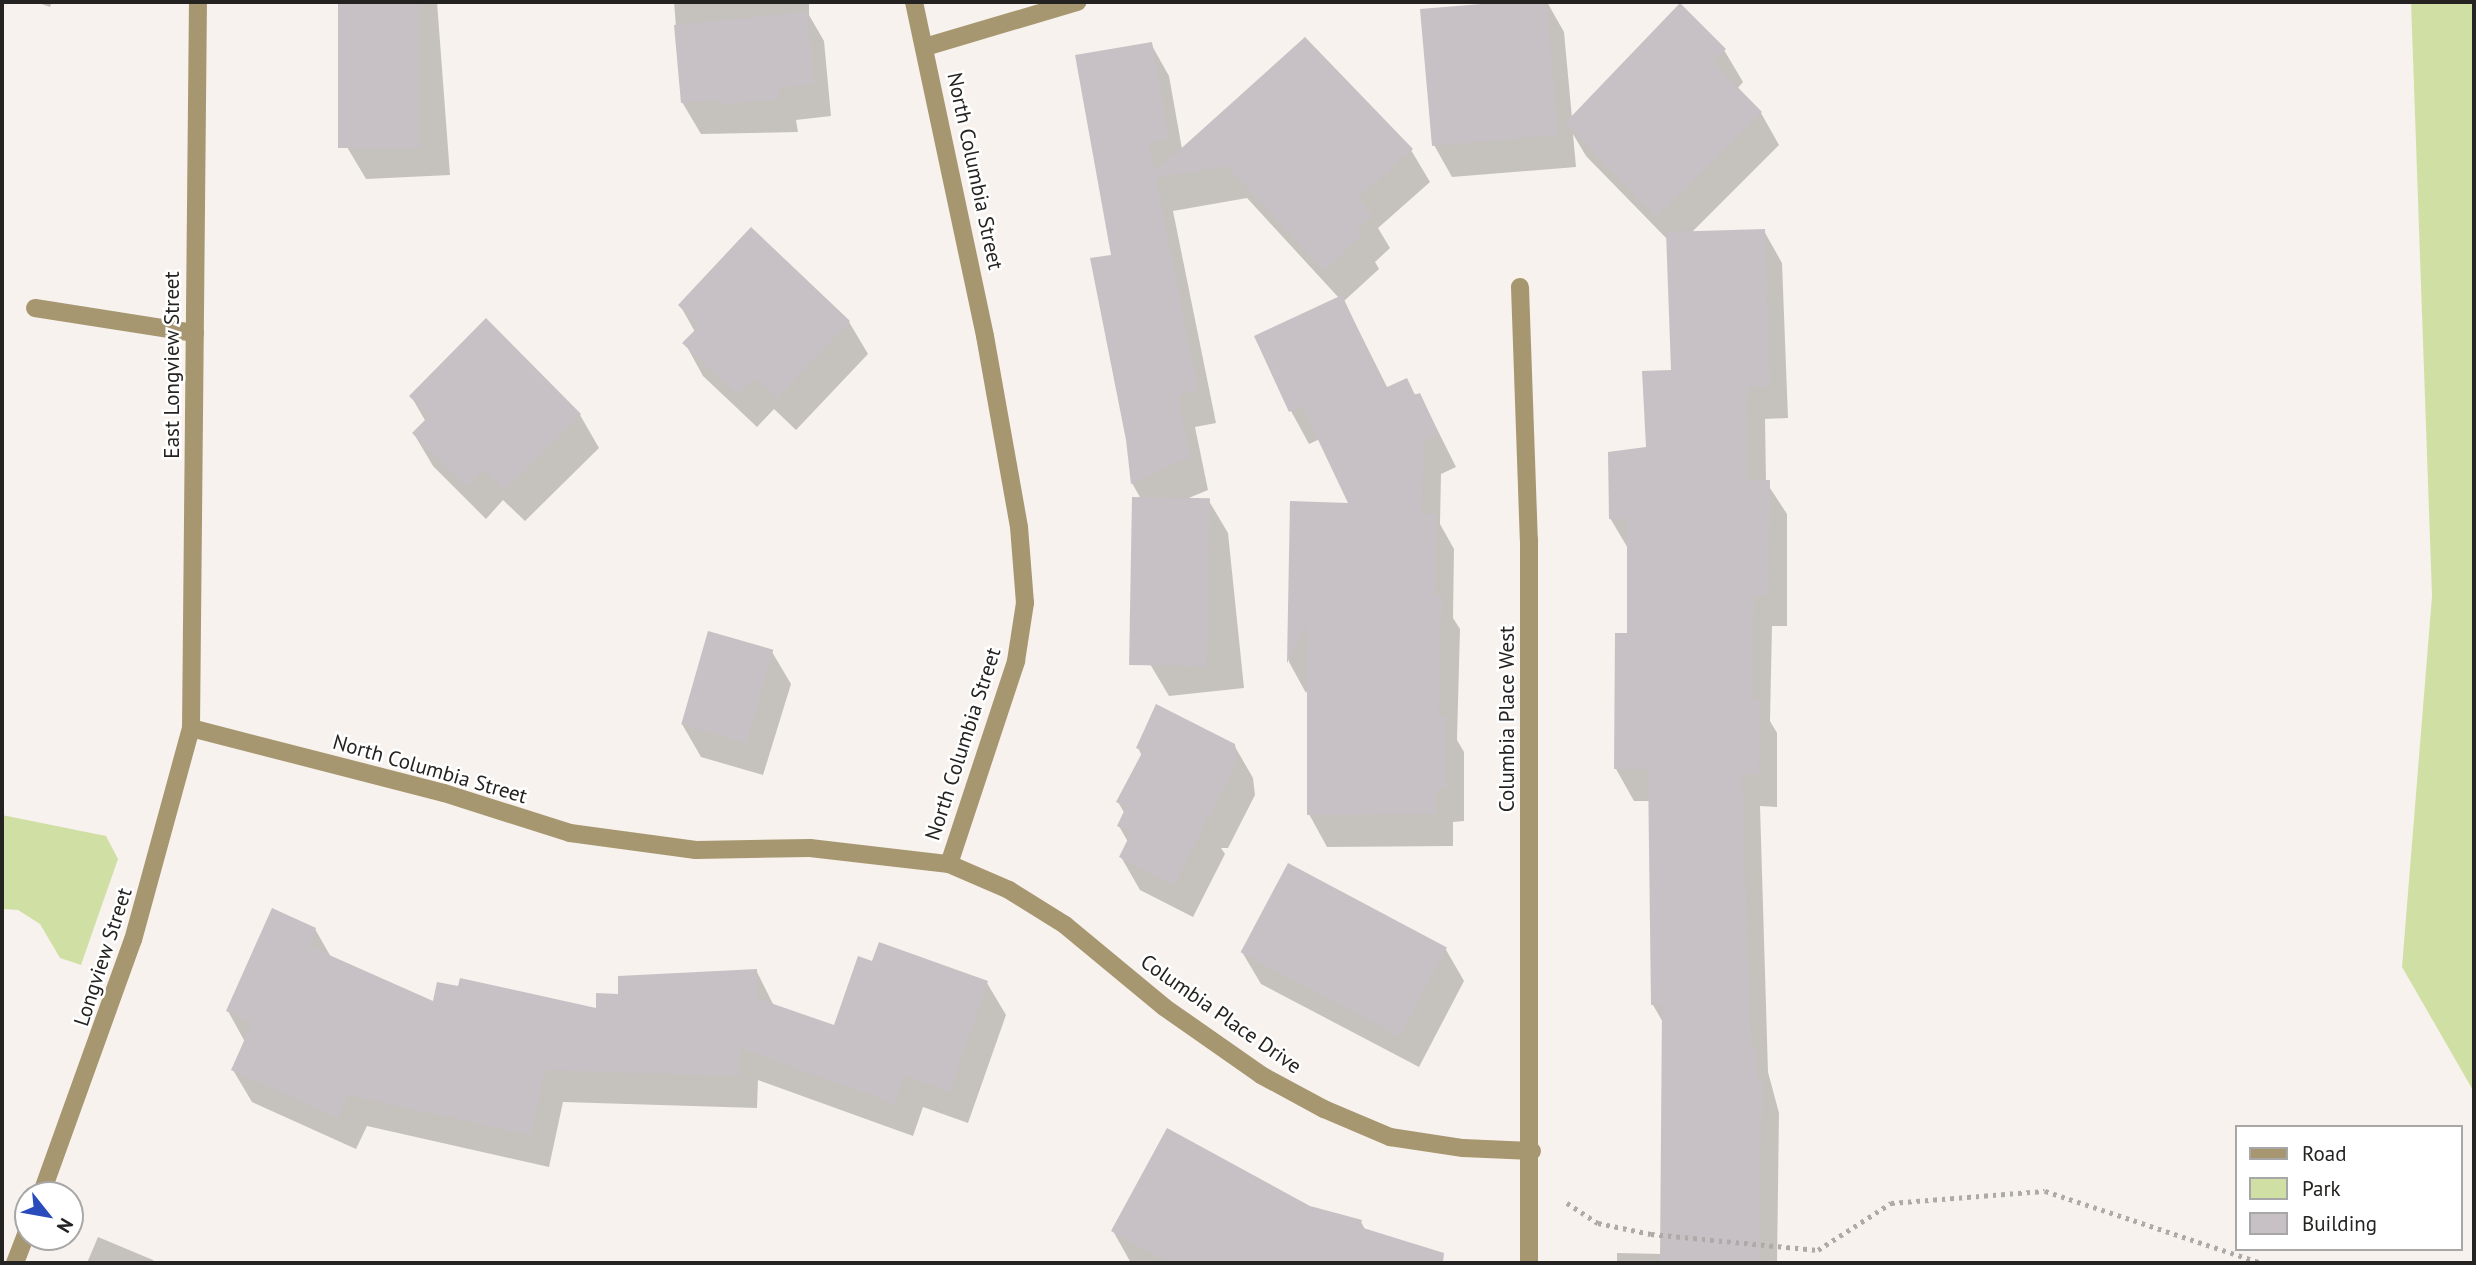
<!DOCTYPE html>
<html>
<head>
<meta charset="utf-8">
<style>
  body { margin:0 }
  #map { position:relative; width:2476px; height:1265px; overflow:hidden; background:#f7f2ed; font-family:"PT Sans",sans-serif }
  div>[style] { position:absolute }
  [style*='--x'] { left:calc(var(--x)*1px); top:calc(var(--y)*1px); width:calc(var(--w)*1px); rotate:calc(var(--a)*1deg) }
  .green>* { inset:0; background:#d0e0a5 }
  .shadow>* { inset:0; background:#0003 }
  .building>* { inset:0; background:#c7c1c6; transform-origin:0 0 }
  .path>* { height:4.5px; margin-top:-2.25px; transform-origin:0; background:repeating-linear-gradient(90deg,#aeaaa7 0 3.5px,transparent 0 8.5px) }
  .lane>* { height:18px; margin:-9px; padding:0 9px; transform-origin:9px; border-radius:9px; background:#a79770 }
  .street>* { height:18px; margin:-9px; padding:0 9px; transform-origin:9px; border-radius:9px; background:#a79770 }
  span { translate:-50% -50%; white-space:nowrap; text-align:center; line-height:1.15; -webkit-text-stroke:5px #fff; paint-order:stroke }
  .street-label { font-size:21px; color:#252322 }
  .frame { position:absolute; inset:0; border:4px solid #252322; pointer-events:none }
  .legend { position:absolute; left:2235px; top:1125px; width:228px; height:126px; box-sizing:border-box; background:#fff; border:2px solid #a8a7a7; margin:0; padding:9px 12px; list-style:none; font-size:21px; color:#252322 }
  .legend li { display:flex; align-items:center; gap:14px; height:35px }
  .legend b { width:35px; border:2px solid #a8a7a7 }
  .north { position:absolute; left:14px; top:1181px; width:70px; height:70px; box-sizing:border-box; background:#fff; border:2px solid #a8a7a7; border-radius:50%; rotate:121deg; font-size:19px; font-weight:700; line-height:28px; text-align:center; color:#252322 }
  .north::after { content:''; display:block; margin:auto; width:24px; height:32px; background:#2a4bbb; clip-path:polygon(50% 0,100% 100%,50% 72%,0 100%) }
</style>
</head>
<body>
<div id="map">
  <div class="green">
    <i style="clip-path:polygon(2411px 2px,2474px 2px,2474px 1092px,2402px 967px,2432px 596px)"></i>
    <i style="clip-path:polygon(2px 815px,106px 836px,118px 859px,81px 965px,60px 958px,40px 924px,18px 910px,2px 909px)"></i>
  </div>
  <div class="shadow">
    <i style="clip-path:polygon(36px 2px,52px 2px,50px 7px)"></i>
    <i style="clip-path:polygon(340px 2px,437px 2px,450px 175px,366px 179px,347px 147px)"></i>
    <i style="clip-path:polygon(674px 2px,809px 2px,809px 15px,824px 41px,831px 116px,796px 120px,798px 132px,701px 134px,682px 102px)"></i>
    <i style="clip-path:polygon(1547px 2px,1564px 32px,1572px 118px,1724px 50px,1743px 82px,1737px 89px,1761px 113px,1779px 145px,1691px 233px,1764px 231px,1782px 263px,1788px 418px,1765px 419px,1766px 482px,1787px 514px,1787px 626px,1772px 626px,1770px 721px,1777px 733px,1777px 807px,1760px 806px,1768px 1072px,1779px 1113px,1777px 1263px,1617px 1263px,1617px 1253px,1662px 1254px,1664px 1024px,1653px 1005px,1650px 801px,1634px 801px,1616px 769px,1629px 635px,1629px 550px,1610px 518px,1648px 448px,1672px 372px,1668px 240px,1586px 156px,1573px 134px,1576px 167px,1452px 177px,1434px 145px,1422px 11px)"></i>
    <i style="clip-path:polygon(1151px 44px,1169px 76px,1182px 149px,1411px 150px,1430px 182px,1378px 228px,1390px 248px,1375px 262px,1379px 269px,1344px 301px,1388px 389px,1420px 395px,1456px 467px,1441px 474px,1440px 524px,1454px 549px,1453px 618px,1460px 629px,1457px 740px,1464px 752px,1464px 821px,1453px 822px,1453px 846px,1327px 847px,1309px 814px,1308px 689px,1306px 693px,1289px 662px,1291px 503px,1351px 505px,1320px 439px,1309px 444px,1291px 411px,1256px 337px,1339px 298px,1247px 198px,1173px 211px,1216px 423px,1195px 427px,1208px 490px,1184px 500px,1209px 501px,1228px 533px,1244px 688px,1169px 696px,1150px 664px,1134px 499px,1141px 499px,1132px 483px,1113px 256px)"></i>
    <i style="clip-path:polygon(680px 305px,849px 322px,868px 354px,796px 430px,774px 409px,757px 427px,703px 376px,685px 343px,695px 332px)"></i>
    <i style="clip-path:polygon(486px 321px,580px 415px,599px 448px,525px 521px,503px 500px,486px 519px,433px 466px,414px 434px,426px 422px,411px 396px)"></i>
    <i style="clip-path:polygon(772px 652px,791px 684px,763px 775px,701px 757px,682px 724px)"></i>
    <i style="clip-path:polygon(1234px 745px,1253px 778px,1255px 795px,1228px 848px,1221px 848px,1225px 854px,1193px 917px,1140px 890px,1121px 857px,1128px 842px,1119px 826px,1125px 814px,1118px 802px,1142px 756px,1138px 748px)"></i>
    <i style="clip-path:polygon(315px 929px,331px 957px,434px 1004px,597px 1010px,619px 996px,756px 970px,774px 1006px,835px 1027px,987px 983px,1006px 1015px,968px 1123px,923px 1107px,913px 1136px,758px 1080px,757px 1108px,563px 1102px,549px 1167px,367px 1126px,356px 1149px,252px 1102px,233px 1070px,245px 1042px,228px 1011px)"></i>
    <i style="clip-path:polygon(1445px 948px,1464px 981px,1419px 1067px,1261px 984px,1242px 952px)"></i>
    <i style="clip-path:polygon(1309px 1207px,1361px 1222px,1366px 1231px,1432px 1263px,1131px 1263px,1113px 1231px)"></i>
    <i style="clip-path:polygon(98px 1237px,153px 1260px,155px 1263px,87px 1263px)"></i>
  </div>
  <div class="building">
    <i style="left:338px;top:2px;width:82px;height:146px"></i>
    <i style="clip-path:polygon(1506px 2px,1547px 2px,1558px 135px,1432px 146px,1420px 9px)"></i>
    <i style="clip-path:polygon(1680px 3px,1726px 49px,1713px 62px,1762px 112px,1656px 217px,1565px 123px)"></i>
    <i style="clip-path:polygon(807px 12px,814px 84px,778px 88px,780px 99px,719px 105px,718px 99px,681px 103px,674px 25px)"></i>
    <i style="clip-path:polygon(1305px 37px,1413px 149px,1358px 198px,1373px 215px,1356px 230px,1361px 236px,1324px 271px,1227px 166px,1156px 178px,1198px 390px,1178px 395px,1190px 457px,1131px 484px,1126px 440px,1090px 258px,1111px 255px,1075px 55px,1152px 42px,1169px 138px,1149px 144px,1155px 172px)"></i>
    <i style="clip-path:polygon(751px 227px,850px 321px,777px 399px,755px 378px,738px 395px,682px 343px,699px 326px,678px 305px)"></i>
    <i style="clip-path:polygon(1765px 229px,1770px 386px,1747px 387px,1748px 480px,1770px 480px,1769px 594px,1754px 594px,1752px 699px,1760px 699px,1759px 775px,1742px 774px,1751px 1048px,1757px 1048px,1757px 1078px,1762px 1079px,1760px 1263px,1660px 1263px,1662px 1005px,1651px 1005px,1648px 769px,1614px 769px,1615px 633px,1627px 633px,1627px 519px,1609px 519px,1608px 452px,1646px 447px,1642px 371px,1671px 370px,1666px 232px)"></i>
    <i style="clip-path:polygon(1342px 295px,1385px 388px,1407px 378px,1415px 395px,1420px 393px,1439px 434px,1423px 442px,1422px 514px,1436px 514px,1435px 595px,1442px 595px,1439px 717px,1446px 717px,1446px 789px,1435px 790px,1436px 814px,1307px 815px,1307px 624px,1287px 663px,1290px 501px,1348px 503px,1302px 406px,1289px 412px,1254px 336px)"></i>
    <i style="clip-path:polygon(486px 318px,581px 414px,505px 490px,484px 469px,466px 487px,412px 433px,429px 416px,409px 396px)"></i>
    <i style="left:1132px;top:497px;width:78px;height:168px;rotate:1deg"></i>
    <i style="left:708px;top:631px;width:68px;height:97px;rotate:16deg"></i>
    <i style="clip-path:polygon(1156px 704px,1235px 744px,1237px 762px,1210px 816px,1200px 816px,1207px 820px,1174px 885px,1119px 857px,1131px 833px,1117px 826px,1126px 807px,1116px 802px,1143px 751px,1136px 748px)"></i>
    <i style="left:1288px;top:863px;width:180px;height:101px;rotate:28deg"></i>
    <i style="clip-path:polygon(272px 908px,316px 928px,309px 946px,433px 1001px,437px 982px,458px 986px,460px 978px,596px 1008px,596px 993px,618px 994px,618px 976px,757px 969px,756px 998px,834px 1025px,858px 956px,872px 961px,879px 942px,988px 981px,950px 1092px,904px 1075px,895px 1104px,740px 1048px,739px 1076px,545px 1070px,531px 1135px,348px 1095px,338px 1118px,231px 1070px,252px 1023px,226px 1011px)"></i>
    <i style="clip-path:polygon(1167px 1128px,1310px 1206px,1362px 1220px,1360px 1227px,1444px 1253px,1443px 1263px,1170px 1263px,1111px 1231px)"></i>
  </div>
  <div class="path">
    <i style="--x:1567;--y:1203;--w:37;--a:33"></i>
    <i style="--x:1598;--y:1223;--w:54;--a:11.7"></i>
    <i style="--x:1651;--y:1234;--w:168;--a:5.5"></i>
    <i style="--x:1818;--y:1250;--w:87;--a:-32.8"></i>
    <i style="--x:1891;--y:1203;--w:154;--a:-4.5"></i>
    <i style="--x:2045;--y:1191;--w:228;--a:18.4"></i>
  </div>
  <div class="lane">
    <i style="--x:925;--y:47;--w:159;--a:-16.5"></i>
    <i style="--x:35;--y:308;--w:162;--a:8.9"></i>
  </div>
  <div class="street">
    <i style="--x:1520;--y:287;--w:253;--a:88"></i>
    <i style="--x:1529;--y:540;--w:723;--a:90"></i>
    <i style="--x:191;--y:728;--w:261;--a:14.4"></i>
    <i style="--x:444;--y:793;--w:132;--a:17.6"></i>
    <i style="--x:570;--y:833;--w:127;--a:7.7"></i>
    <i style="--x:696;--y:850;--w:114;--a:-1"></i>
    <i style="--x:810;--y:848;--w:140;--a:6.6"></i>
    <i style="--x:949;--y:864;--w:214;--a:-71.7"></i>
    <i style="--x:1016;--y:661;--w:59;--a:-81.2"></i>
    <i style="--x:1025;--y:603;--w:76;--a:-94.5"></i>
    <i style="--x:1019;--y:527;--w:194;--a:-100.1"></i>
    <i style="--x:985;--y:336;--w:341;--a:-102"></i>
    <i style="--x:949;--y:864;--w:65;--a:23.4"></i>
    <i style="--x:1009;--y:890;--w:66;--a:32"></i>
    <i style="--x:1065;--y:925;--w:129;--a:39.6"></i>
    <i style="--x:1164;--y:1007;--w:118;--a:35"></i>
    <i style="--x:1261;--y:1075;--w:72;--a:28.4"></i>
    <i style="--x:1324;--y:1109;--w:72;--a:23"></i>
    <i style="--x:1390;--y:1137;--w:74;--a:8.6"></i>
    <i style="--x:1463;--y:1148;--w:69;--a:2.5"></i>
    <i style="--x:41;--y:1195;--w:271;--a:-70.2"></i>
    <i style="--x:133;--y:940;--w:220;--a:-74.7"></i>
    <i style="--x:191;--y:728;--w:726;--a:-89.45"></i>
    <i style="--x:15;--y:1263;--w:36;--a:-69"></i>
  </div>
  <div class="street-label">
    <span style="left:975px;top:171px;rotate:78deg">North Columbia Street</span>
    <span style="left:172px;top:365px;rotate:-90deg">East Longview Street</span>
    <span style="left:1507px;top:719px;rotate:-90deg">Columbia Place West</span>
    <span style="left:963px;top:744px;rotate:-72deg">North Columbia Street</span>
    <span style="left:430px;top:769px;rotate:16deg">North Columbia Street</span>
    <span style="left:103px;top:957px;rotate:-72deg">Longview Street</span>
    <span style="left:1221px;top:1014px;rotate:35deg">Columbia Place Drive</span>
  </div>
  <div class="frame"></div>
  <ul class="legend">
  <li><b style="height:9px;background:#a79770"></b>Road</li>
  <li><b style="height:19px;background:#d0e0a5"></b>Park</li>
  <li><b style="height:19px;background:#c7c1c6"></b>Building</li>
  </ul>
  <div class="north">N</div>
</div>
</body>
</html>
